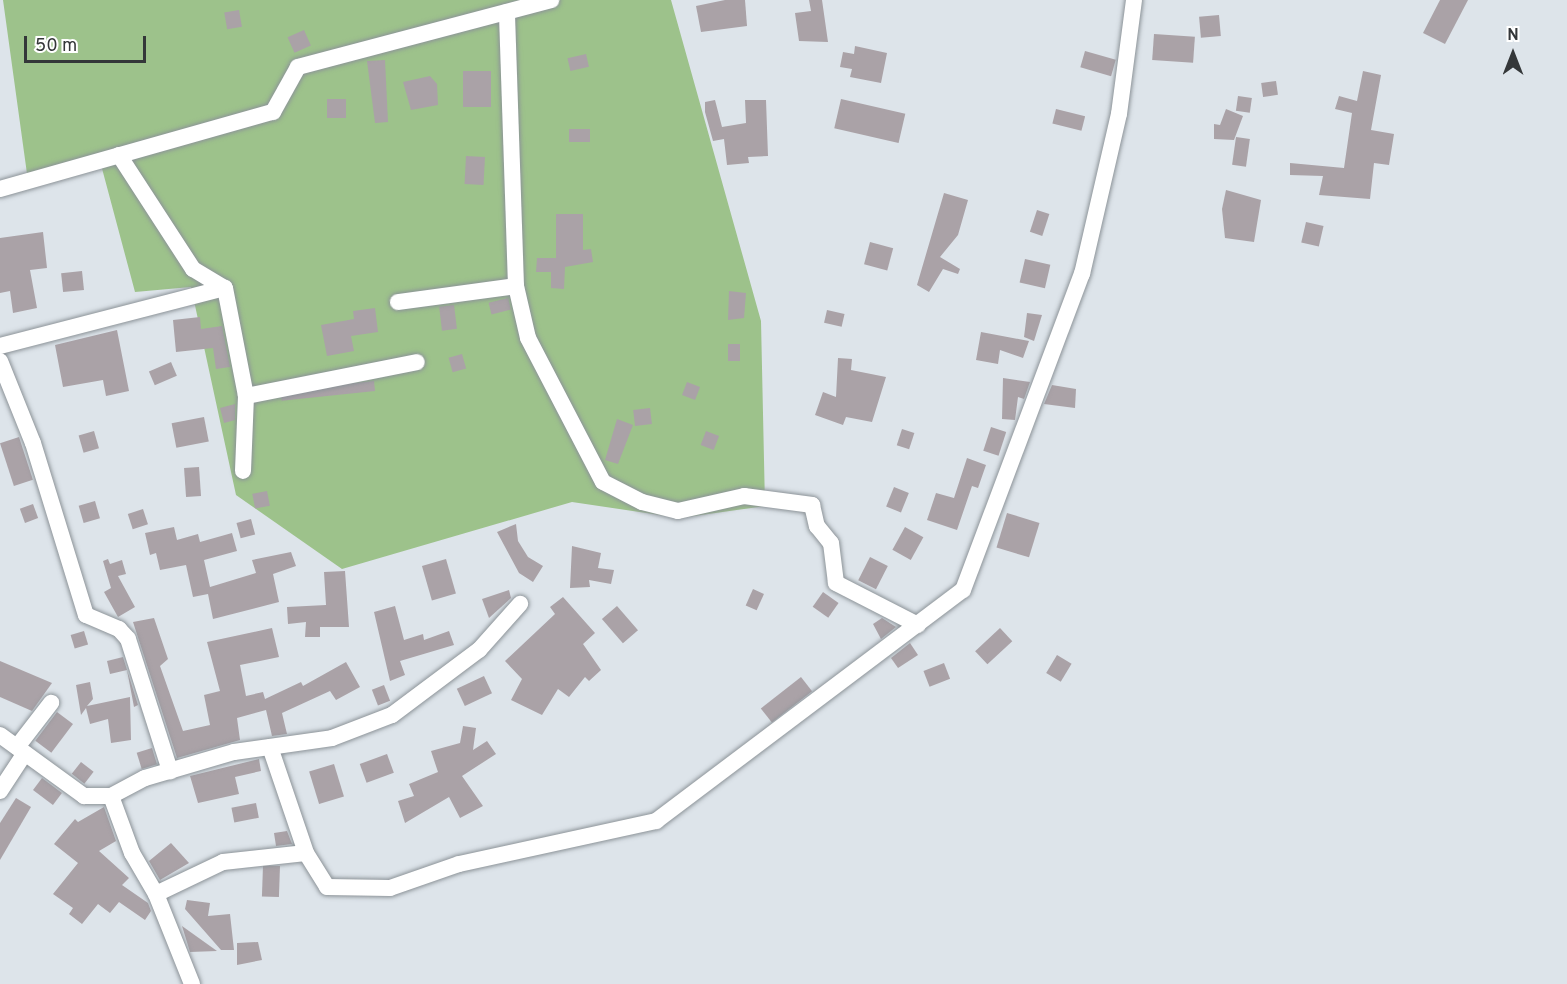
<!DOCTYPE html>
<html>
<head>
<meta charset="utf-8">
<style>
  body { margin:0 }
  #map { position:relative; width:1567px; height:984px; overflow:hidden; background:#dde4ea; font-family:Overpass,sans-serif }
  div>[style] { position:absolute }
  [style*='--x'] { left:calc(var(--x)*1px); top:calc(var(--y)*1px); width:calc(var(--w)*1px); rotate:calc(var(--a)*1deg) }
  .green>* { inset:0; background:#9dc28b }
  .building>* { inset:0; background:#aaa2a7; transform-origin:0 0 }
  .roads { filter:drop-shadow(0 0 2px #8c9398) drop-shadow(0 0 2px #8c9398) }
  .minor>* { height:16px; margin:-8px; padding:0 8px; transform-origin:8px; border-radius:8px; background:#fff }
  span { translate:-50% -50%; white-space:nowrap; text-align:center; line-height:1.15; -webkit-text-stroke:4.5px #fff; paint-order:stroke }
  .north { position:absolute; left:1483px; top:24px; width:60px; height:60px; -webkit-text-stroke:4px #fff; paint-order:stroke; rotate:0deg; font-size:16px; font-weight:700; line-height:24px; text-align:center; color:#343739 }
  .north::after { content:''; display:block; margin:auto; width:21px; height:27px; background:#343739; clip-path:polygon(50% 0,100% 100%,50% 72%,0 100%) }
  .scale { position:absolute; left:24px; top:36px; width:122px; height:27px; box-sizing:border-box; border:3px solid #343739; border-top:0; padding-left:8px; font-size:18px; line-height:21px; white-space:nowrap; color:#343739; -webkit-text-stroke:4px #fff; paint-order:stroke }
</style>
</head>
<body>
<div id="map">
  <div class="green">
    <i style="clip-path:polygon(3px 0,671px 0,761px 321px,765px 506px,680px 518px,572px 502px,342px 569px,236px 495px,191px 287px,135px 292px,100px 161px,28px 181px)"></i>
  </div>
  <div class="building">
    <i style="clip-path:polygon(725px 0,745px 0,747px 26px,701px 32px,696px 6px)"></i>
    <i style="clip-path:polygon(809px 0,822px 0,828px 42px,799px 41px,795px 13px,811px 11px)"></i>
    <i style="clip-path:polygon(1440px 0,1468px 0,1445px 44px,1423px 33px)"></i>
    <i style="left:239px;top:10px;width:17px;height:15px;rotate:80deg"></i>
    <i style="left:1219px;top:15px;width:21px;height:20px;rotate:85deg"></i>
    <i style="left:304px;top:30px;width:17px;height:18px;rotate:66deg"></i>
    <i style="left:1154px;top:34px;width:41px;height:26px;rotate:4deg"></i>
    <i style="clip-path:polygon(855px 46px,887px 53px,881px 83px,850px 77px,852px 69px,840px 67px,843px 52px,854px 54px)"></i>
    <i style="left:1085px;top:51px;width:32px;height:17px;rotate:16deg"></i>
    <i style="left:586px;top:54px;width:13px;height:19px;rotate:77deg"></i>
    <i style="clip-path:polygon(385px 60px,388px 122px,375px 123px,367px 61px)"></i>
    <i style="left:463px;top:71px;width:28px;height:36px"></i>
    <i style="clip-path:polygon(1363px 71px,1381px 75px,1371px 130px,1394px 134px,1389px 165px,1374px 163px,1370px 199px,1319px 195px,1323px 176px,1290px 175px,1290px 163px,1344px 168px,1352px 113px,1335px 109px,1339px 96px,1357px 101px)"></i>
    <i style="clip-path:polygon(430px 76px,437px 84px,438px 105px,411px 110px,403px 82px)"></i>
    <i style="left:1276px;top:81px;width:14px;height:15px;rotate:82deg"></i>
    <i style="left:1238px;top:96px;width:14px;height:15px;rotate:8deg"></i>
    <i style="left:327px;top:99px;width:19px;height:19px"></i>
    <i style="left:841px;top:99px;width:66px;height:30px;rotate:13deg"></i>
    <i style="clip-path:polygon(715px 100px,722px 127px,746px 123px,745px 100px,766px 100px,768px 156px,748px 157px,749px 163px,727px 165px,724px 139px,713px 141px,705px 112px,705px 102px)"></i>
    <i style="left:1056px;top:109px;width:30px;height:15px;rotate:14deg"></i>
    <i style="clip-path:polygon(1226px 109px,1243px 116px,1234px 140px,1214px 139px,1214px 124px,1220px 125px)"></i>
    <i style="left:569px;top:129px;width:21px;height:13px"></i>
    <i style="left:1236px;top:137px;width:14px;height:28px;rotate:8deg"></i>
    <i style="left:466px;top:156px;width:19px;height:28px;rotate:3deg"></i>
    <i style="clip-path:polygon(1226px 190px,1261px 200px,1254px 242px,1225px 238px,1222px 209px)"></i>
    <i style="clip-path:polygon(944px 193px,968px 200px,958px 235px,940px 257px,960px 269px,958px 274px,943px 269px,929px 292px,917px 285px)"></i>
    <i style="left:1037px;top:210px;width:13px;height:23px;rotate:18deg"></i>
    <i style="clip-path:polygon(556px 214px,583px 214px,583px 250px,591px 249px,593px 262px,565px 267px,564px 289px,551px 288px,551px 272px,536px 272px,537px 258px,556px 258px)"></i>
    <i style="left:1306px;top:222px;width:18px;height:21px;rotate:13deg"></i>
    <i style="clip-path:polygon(43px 232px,47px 268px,30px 270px,37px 308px,13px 313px,10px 291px,0 293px,0 238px)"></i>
    <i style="left:870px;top:242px;width:24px;height:23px;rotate:15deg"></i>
    <i style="left:1025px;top:259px;width:26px;height:24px;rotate:13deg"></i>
    <i style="left:82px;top:271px;width:19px;height:21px;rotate:84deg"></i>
    <i style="clip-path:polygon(729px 291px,746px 293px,744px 318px,728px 320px)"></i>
    <i style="left:508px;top:298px;width:12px;height:20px;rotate:76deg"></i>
    <i style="left:454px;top:305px;width:24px;height:15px;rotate:83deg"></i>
    <i style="clip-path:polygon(375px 308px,378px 332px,351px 336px,354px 351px,327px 356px,321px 325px,354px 319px,353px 311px)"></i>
    <i style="left:827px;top:310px;width:18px;height:13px;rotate:13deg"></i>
    <i style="clip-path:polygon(1027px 313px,1042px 315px,1034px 341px,1024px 337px)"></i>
    <i style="clip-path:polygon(200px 317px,201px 329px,222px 326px,230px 367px,216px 369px,213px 348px,176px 352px,173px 320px)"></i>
    <i style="clip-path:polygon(117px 330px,129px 391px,106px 396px,103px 380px,63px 387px,55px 345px)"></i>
    <i style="clip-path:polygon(981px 332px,1029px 341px,1023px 358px,1000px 350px,998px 364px,976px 360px)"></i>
    <i style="left:728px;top:344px;width:12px;height:17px"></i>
    <i style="left:462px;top:354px;width:15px;height:14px;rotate:74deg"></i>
    <i style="clip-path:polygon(838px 358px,852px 359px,851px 370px,886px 377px,872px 422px,846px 417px,843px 425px,815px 415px,823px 392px,836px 397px)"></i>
    <i style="left:171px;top:362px;width:15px;height:24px;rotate:67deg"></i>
    <i style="clip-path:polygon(1003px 378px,1030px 382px,1024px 399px,1018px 397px,1015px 420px,1002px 419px)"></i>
    <i style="left:374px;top:381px;width:10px;height:94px;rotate:84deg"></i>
    <i style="left:687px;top:382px;width:14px;height:14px;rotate:21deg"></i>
    <i style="clip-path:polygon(1052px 385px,1076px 389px,1075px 408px,1044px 404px)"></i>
    <i style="clip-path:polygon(235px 404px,235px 420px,224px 423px,220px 408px)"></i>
    <i style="left:650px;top:408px;width:16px;height:17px;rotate:83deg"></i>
    <i style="left:204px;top:417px;width:25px;height:33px;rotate:79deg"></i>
    <i style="clip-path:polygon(617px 419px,633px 425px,618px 464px,605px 460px)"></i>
    <i style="left:991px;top:427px;width:16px;height:25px;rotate:18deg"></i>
    <i style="left:902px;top:429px;width:13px;height:17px;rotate:18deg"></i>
    <i style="left:94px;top:431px;width:18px;height:16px;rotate:74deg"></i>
    <i style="left:706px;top:431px;width:14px;height:15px;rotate:21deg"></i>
    <i style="left:19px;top:437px;width:45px;height:20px;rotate:72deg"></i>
    <i style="clip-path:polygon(967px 458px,986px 465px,978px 488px,972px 486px,957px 530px,927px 520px,936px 493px,954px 498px)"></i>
    <i style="left:199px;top:467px;width:29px;height:15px;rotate:86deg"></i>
    <i style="left:894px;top:487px;width:16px;height:21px;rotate:22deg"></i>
    <i style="left:267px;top:491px;width:15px;height:15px;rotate:79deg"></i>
    <i style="left:95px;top:501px;width:18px;height:17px;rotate:74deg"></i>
    <i style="left:33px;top:504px;width:15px;height:14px;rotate:70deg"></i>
    <i style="left:143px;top:509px;width:16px;height:16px;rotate:72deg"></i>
    <i style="left:1007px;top:513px;width:34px;height:36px;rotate:17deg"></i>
    <i style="left:251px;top:519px;width:16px;height:15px;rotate:75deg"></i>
    <i style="clip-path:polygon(516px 524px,518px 541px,528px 557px,543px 566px,533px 582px,519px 573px,497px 532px)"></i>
    <i style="clip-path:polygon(174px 527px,177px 540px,198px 534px,200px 542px,232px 533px,237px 551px,204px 560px,210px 587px,256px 573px,252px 560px,291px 552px,296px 566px,273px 574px,279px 602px,213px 619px,208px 594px,193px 597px,186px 565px,160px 570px,156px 553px,150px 555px,145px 533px)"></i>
    <i style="left:905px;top:527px;width:21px;height:26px;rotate:29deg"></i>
    <i style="clip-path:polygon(572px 546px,601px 553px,598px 568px,614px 570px,611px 584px,589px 580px,590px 587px,570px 588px)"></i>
    <i style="left:870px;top:557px;width:20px;height:26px;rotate:27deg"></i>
    <i style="clip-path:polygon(108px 559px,110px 564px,122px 560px,126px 574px,118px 576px,135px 607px,118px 617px,104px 592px,111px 588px,103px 561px)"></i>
    <i style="left:446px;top:559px;width:36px;height:25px;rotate:74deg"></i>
    <i style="clip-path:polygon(345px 571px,349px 627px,320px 627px,320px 637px,305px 637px,306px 622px,288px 624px,287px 607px,326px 605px,324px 572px)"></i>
    <i style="left:753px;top:589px;width:12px;height:18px;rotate:24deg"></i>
    <i style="clip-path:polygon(509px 590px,511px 598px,489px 618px,482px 599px)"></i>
    <i style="left:823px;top:592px;width:19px;height:18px;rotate:35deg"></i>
    <i style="clip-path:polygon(563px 597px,595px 633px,583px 644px,601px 670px,589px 681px,585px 677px,569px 697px,558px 689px,542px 715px,511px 700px,522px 679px,505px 661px,555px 614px,550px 607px)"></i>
    <i style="clip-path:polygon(395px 606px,404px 640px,423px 634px,424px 640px,449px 631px,454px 645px,400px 661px,405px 675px,390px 681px,374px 612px)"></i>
    <i style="left:617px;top:606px;width:32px;height:20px;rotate:49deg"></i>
    <i style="clip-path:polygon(154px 618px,168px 659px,160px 666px,183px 731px,210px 725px,204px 695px,220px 691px,207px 642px,272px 628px,279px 657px,240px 665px,246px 696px,263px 692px,265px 699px,301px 682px,303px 686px,346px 662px,360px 687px,336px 700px,330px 691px,282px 713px,287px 734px,272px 736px,266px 710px,237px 718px,240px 740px,177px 758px,133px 622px)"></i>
    <i style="clip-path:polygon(882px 618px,896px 627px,881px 639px,873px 624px)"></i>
    <i style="left:1000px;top:628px;width:18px;height:34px;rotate:47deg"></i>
    <i style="left:84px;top:631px;width:14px;height:14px;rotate:73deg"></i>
    <i style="clip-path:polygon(910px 643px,918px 655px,898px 668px,891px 658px)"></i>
    <i style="left:1057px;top:655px;width:17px;height:21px;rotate:31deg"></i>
    <i style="clip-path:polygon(123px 657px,138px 705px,134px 707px,127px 670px,110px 674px,107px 661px)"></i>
    <i style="clip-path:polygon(0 661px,52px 683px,32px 711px,0 697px)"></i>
    <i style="left:944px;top:663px;width:17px;height:22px;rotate:69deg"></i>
    <i style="left:484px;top:676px;width:19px;height:30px;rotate:65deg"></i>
    <i style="left:801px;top:677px;width:18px;height:51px;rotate:52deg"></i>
    <i style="clip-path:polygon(90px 682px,93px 699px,87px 706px,130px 697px,131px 740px,111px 743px,108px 719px,90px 724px,86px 708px,81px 715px,76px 685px)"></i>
    <i style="left:384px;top:685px;width:17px;height:13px;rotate:69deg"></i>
    <i style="left:57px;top:712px;width:20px;height:36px;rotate:37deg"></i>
    <i style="clip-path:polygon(463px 726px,476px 728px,473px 750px,487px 741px,496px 754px,462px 776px,483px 806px,460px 818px,449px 797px,405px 823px,398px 801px,414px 796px,409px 784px,438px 772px,431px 751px,460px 743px)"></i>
    <i style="left:152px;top:748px;width:17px;height:16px;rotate:73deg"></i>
    <i style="left:387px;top:754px;width:20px;height:29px;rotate:70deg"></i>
    <i style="clip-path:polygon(259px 759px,261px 771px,235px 777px,239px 794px,198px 803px,190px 776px)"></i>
    <i style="left:81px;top:762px;width:16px;height:15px;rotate:38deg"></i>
    <i style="left:334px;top:764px;width:34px;height:26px;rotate:73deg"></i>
    <i style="left:42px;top:778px;width:25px;height:15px;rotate:37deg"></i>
    <i style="clip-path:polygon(16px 798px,31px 807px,0 860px,0 823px)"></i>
    <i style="left:256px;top:803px;width:15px;height:25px;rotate:79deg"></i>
    <i style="clip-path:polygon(104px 807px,116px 841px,99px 851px,129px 878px,122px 885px,148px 903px,151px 911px,145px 920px,119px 902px,110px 913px,98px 904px,82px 924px,69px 914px,73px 908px,53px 894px,78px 863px,54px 844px,75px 819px,78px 822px)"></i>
    <i style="clip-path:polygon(287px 831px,292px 844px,276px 846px,274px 833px)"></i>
    <i style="clip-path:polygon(171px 843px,189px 863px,160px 880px,149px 861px)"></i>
    <i style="left:280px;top:866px;width:31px;height:17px;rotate:92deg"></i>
    <i style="clip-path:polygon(187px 900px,210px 903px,208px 916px,230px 914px,234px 950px,221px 950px,185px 909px)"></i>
    <i style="clip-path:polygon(182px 926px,217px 951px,190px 952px)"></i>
    <i style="clip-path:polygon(258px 942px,262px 960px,237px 965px,237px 943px)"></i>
  </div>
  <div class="roads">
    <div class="minor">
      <i style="--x:119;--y:155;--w:136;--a:57"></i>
      <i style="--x:193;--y:269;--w:37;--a:31"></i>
      <i style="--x:225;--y:288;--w:110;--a:79"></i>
      <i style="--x:246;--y:396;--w:75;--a:92.3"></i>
      <i style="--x:0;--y:189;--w:284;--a:-15.8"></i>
      <i style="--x:273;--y:112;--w:51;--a:-60.9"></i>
      <i style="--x:298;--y:67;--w:262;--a:-14.8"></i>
      <i style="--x:516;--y:286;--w:53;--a:77"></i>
      <i style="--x:528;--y:338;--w:162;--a:62.5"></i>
      <i style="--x:603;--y:482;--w:44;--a:27.1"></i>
      <i style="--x:642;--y:502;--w:37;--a:14"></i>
      <i style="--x:678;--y:511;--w:68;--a:-12.8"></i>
      <i style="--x:744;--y:496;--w:69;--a:7.5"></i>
      <i style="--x:812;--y:505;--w:22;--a:77"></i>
      <i style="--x:817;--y:526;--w:22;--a:51"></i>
      <i style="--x:831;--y:543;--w:40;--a:82.9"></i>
      <i style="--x:836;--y:583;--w:92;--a:27.1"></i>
      <i style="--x:398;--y:302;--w:119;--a:-7.7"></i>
      <i style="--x:516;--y:286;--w:274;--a:-91.9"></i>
      <i style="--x:0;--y:346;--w:232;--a:-14.5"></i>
      <i style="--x:0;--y:361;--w:88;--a:68.1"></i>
      <i style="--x:33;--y:443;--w:180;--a:72.9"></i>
      <i style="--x:86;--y:615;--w:36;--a:23"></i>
      <i style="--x:119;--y:629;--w:13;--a:48"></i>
      <i style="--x:128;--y:639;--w:139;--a:72.3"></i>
      <i style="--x:246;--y:396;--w:174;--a:-11.2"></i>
      <i style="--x:0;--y:735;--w:104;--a:36"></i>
      <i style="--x:84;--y:796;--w:27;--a:0"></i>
      <i style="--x:111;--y:796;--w:61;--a:69.8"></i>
      <i style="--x:132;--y:853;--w:48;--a:59.7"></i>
      <i style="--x:156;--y:894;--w:97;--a:68.2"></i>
      <i style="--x:17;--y:747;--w:56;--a:-52.3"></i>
      <i style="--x:270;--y:747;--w:112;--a:71.2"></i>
      <i style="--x:0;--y:791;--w:45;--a:-56.7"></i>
      <i style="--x:111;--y:796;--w:38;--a:-28"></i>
      <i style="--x:145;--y:778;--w:93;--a:-16.3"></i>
      <i style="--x:234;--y:752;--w:99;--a:-8.1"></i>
      <i style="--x:332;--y:738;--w:64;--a:-21"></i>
      <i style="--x:392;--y:715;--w:109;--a:-36.8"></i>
      <i style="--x:479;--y:650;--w:62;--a:-48.3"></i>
      <i style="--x:156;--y:894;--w:74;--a:-25.5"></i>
      <i style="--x:223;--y:862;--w:83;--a:-6.2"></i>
      <i style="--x:306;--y:853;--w:40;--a:58"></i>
      <i style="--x:327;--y:887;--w:63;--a:0.9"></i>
      <i style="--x:390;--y:888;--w:73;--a:-19.2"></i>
      <i style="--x:459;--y:864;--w:202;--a:-12.3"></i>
      <i style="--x:656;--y:821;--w:384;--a:-37"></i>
      <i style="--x:963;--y:590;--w:338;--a:-69.4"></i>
      <i style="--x:1082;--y:274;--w:164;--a:-77"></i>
      <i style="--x:1119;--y:114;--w:115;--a:-82.5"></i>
    </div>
  </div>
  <div class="north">N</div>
  <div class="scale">50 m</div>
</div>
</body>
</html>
